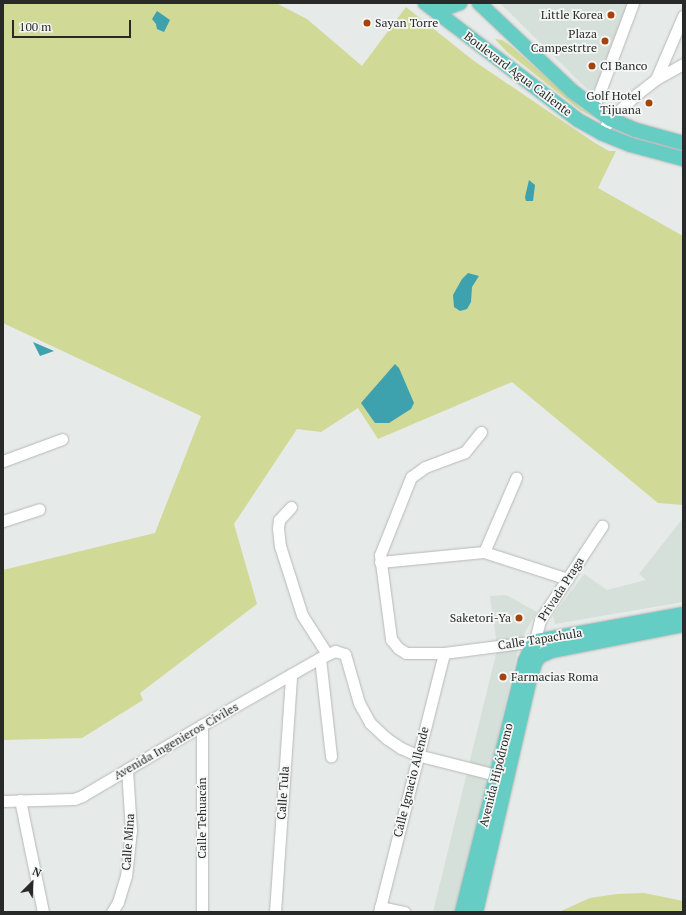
<!DOCTYPE html>
<html>
<head>
<meta charset="utf-8">
<style>
  body { margin:0 }
  #map { position:relative; width:686px; height:915px; overflow:hidden; background:#e6eae8; font-family:"PT Serif",serif }
  div>[style] { position:absolute }
  [style*='--x'] { left:calc(var(--x)*1px); top:calc(var(--y)*1px); width:calc(var(--w)*1px); rotate:calc(var(--a)*1deg) }
  .built>* { inset:0; background:#d5e0da }
  .green>* { inset:0; background:#d1d996 }
  .water>* { inset:0; background:#3da1ae }
  .roads { filter:drop-shadow(0 0 1px #b6b9b7) drop-shadow(0 0 1px #b6b9b7) }
  .minor>* { height:11px; margin:-5.5px; padding:0 5.5px; transform-origin:5.5px; border-radius:5.5px; background:#fff }
  .major>* { height:14px; margin:-7px; padding:0 7px; transform-origin:7px; border-radius:7px; background:#66cdc4 }
  .dots>* { width:11px; height:11px; translate:-50% -50%; box-sizing:border-box; border:2px solid #f4f7f5; border-radius:50% }
  span { translate:-50% -50%; white-space:nowrap; text-align:center; line-height:1.15; -webkit-text-stroke:3.5px #f4f7f5; paint-order:stroke }
  .poi-label { font-size:12px; color:#282a29 }
  .right { translate:-100% -50%; text-align:right }
  .left { translate:0 -50%; text-align:left }
  .street-label { font-size:12px; color:#282a29 }
  .frame { position:absolute; inset:0; border:4px solid #282a29; pointer-events:none }
  .north { position:absolute; left:12px; top:863px; width:40px; height:40px; -webkit-text-stroke:3px #f4f7f5; paint-order:stroke; rotate:24deg; font-size:11px; font-weight:700; line-height:16px; text-align:center; color:#282a29 }
  .north::after { content:''; display:block; margin:auto; width:14px; height:18px; background:#282a29; clip-path:polygon(50% 0,100% 100%,50% 72%,0 100%) }
  .scale { position:absolute; left:12px; top:20px; width:119px; height:18px; box-sizing:border-box; border:2px solid #282a29; border-top:0; padding-left:5px; font-size:12px; line-height:14px; white-space:nowrap; color:#282a29; -webkit-text-stroke:3px #f4f7f5; paint-order:stroke }
</style>
</head>
<body>
<div id="map">
  <div class="built">
    <i style="clip-path:polygon(500px 3px,631px 3px,631px 7px,594px 90px,589px 91px)"></i>
    <i style="clip-path:polygon(683px 518px,683px 602px,555px 624px,553px 615px,584px 574px,607px 590px,646px 580px,639px 574px)"></i>
    <i style="clip-path:polygon(506px 595px,537px 612px,525px 632px,517px 653px,457px 912px,433px 912px,496px 654px,496px 638px,490px 596px)"></i>
  </div>
  <div class="green">
    <i style="clip-path:polygon(3px 3px,276px 3px,307px 19px,362px 66px,406px 7px,474px 61px,595px 143px,609px 151px,616px 151px,598px 188px,683px 236px,683px 505px,658px 503px,512px 382px,378px 439px,358px 408px,321px 432px,297px 429px,234px 524px,257px 604px,140px 693px,143px 700px,82px 738px,3px 740px,3px 570px,155px 533px,201px 416px,3px 323px)"></i>
    <i style="clip-path:polygon(495px 39px,502px 40px,511px 46px,581px 108px,599px 120px,580px 110px,507px 52px)"></i>
    <i style="clip-path:polygon(644px 893px,683px 901px,683px 912px,559px 912px,590px 898px,617px 894px)"></i>
  </div>
  <div class="water">
    <i style="clip-path:polygon(157px 11px,170px 20px,164px 32px,157px 29px,156px 24px,152px 19px)"></i>
    <i style="clip-path:polygon(529px 180px,535px 185px,533px 201px,526px 201px,525px 197px)"></i>
    <i style="clip-path:polygon(468px 273px,479px 276px,472px 287px,471px 302px,467px 309px,460px 311px,454px 307px,453px 295px,462px 279px)"></i>
    <i style="clip-path:polygon(33px 342px,54px 351px,40px 356px)"></i>
    <i style="clip-path:polygon(395px 364px,399px 368px,414px 403px,411px 409px,389px 423px,375px 423px,361px 403px)"></i>
  </div>
  <div class="roads">
    <div class="minor">
      <i style="--x:656;--y:79;--w:69;--a:-66.8"></i>
      <i style="--x:594;--y:107;--w:111;--a:-69.4"></i>
      <i style="--x:601;--y:133;--w:17;--a:-57"></i>
      <i style="--x:610;--y:119;--w:37;--a:-43"></i>
      <i style="--x:637;--y:94;--w:24;--a:-38"></i>
      <i style="--x:656;--y:79;--w:31;--a:-29"></i>
      <i style="--x:481;--y:432;--w:26;--a:129"></i>
      <i style="--x:465;--y:452;--w:43;--a:159.4"></i>
      <i style="--x:425;--y:467;--w:17;--a:144"></i>
      <i style="--x:411;--y:477;--w:84;--a:111.7"></i>
      <i style="--x:380;--y:555;--w:85;--a:82.5"></i>
      <i style="--x:391;--y:639;--w:11;--a:52"></i>
      <i style="--x:398;--y:648;--w:9;--a:32"></i>
      <i style="--x:406;--y:653;--w:38;--a:0"></i>
      <i style="--x:444;--y:653;--w:94;--a:-7.4"></i>
      <i style="--x:3;--y:461;--w:63;--a:-20.4"></i>
      <i style="--x:291;--y:507;--w:18;--a:133"></i>
      <i style="--x:279;--y:520;--w:8;--a:97"></i>
      <i style="--x:278;--y:528;--w:18;--a:84"></i>
      <i style="--x:280;--y:546;--w:72;--a:72.3"></i>
      <i style="--x:302;--y:615;--w:46;--a:57.3"></i>
      <i style="--x:3;--y:521;--w:38;--a:-18"></i>
      <i style="--x:484;--y:552;--w:81;--a:-66.6"></i>
      <i style="--x:380;--y:562;--w:104;--a:-5.5"></i>
      <i style="--x:484;--y:552;--w:88;--a:17.8"></i>
      <i style="--x:538;--y:648;--w:12;--a:-99"></i>
      <i style="--x:536;--y:636;--w:16;--a:-76"></i>
      <i style="--x:540;--y:620;--w:113;--a:-56.6"></i>
      <i style="--x:320;--y:658;--w:99;--a:83.6"></i>
      <i style="--x:202;--y:725;--w:187;--a:90"></i>
      <i style="--x:20;--y:800;--w:114;--a:78.4"></i>
      <i style="--x:3;--y:801;--w:71;--a:-1.6"></i>
      <i style="--x:74;--y:799;--w:9;--a:-21"></i>
      <i style="--x:82;--y:796;--w:139;--a:-30.6"></i>
      <i style="--x:202;--y:725;--w:136;--a:-29.6"></i>
      <i style="--x:320;--y:658;--w:17;--a:-25"></i>
      <i style="--x:335;--y:651;--w:10;--a:17"></i>
      <i style="--x:345;--y:654;--w:51;--a:74.1"></i>
      <i style="--x:359;--y:703;--w:23;--a:61"></i>
      <i style="--x:370;--y:723;--w:22;--a:43"></i>
      <i style="--x:386;--y:738;--w:18;--a:34"></i>
      <i style="--x:401;--y:748;--w:17;--a:24"></i>
      <i style="--x:417;--y:755;--w:90;--a:14.2"></i>
      <i style="--x:380;--y:907;--w:25;--a:12"></i>
      <i style="--x:112;--y:912;--w:12;--a:-59"></i>
      <i style="--x:118;--y:902;--w:27;--a:-73"></i>
      <i style="--x:126;--y:876;--w:46;--a:-83.8"></i>
      <i style="--x:131;--y:830;--w:61;--a:-93.8"></i>
      <i style="--x:275;--y:912;--w:238;--a:-86.1"></i>
      <i style="--x:379;--y:912;--w:267;--a:-75.9"></i>
    </div>
    <div class="major">
      <i style="--x:425;--y:3;--w:193;--a:37.4"></i>
      <i style="--x:578;--y:120;--w:26;--a:29"></i>
      <i style="--x:601;--y:133;--w:32;--a:22"></i>
      <i style="--x:631;--y:145;--w:54;--a:15.1"></i>
      <i style="--x:432;--y:3;--w:17;--a:13"></i>
      <i style="--x:449;--y:7;--w:12;--a:-20"></i>
      <i style="--x:479;--y:3;--w:128;--a:43.4"></i>
      <i style="--x:572;--y:91;--w:47;--a:36.4"></i>
      <i style="--x:610;--y:119;--w:28;--a:23"></i>
      <i style="--x:636;--y:130;--w:49;--a:15.5"></i>
      <i style="--x:462;--y:912;--w:259;--a:-75.9"></i>
      <i style="--x:525;--y:661;--w:17;--a:-65"></i>
      <i style="--x:532;--y:646;--w:7;--a:-45"></i>
      <i style="--x:537;--y:641;--w:148;--a:-10.5"></i>
      <i style="--x:476;--y:912;--w:239;--a:-77"></i>
      <i style="--x:530;--y:679;--w:19;--a:-72"></i>
      <i style="--x:536;--y:661;--w:6;--a:-51"></i>
      <i style="--x:540;--y:656;--w:13;--a:-23"></i>
      <i style="--x:552;--y:651;--w:134;--a:-11.2"></i>
    </div>
  </div>
  <div class="dots">
    <i style="left:611px;top:15px;background:#a6430b"></i>
    <i style="left:367px;top:23px;background:#a6430b"></i>
    <i style="left:605px;top:41px;background:#a6430b"></i>
    <i style="left:592px;top:66px;background:#a6430b"></i>
    <i style="left:649px;top:103px;background:#a6430b"></i>
    <i style="left:519px;top:618px;background:#a6430b"></i>
    <i style="left:503px;top:677px;background:#a6430b"></i>
  </div>
  <div class="poi-label">
    <span class="right" style="left:603px;top:15px">Little Korea</span>
    <span class="left" style="left:375px;top:23px">Sayan Torre</span>
    <span class="right" style="left:597px;top:41px">Plaza<br>Campestrtre</span>
    <span class="left" style="left:600px;top:66px">CI Banco</span>
    <span class="right" style="left:641px;top:103px">Golf Hotel<br>Tijuana</span>
    <span class="right" style="left:511px;top:618px">Saketori-Ya</span>
    <span class="left" style="left:511px;top:677px">Farmacias Roma</span>
  </div>
  <div class="street-label">
    <span style="left:518px;top:74px;rotate:37deg">Boulevard Agua Caliente</span>
    <span style="left:561px;top:589px;rotate:-57deg">Privada Praga</span>
    <span style="left:540px;top:639px;rotate:-9deg">Calle Tapachula</span>
    <span style="left:176px;top:741px;rotate:-30deg">Avenida Ingenieros Civiles</span>
    <span style="left:496px;top:775px;rotate:-76deg">Avenida Hipódromo</span>
    <span style="left:411px;top:782px;rotate:-76deg">Calle Ignacio Allende</span>
    <span style="left:283px;top:793px;rotate:-86deg">Calle Tula</span>
    <span style="left:202px;top:818px;rotate:-90deg">Calle Tehuacán</span>
    <span style="left:128px;top:842px;rotate:-86deg">Calle Mina</span>
  </div>
  <div class="frame"></div>
  <div class="north">N</div>
  <div class="scale">100 m</div>
</div>
</body>
</html>
